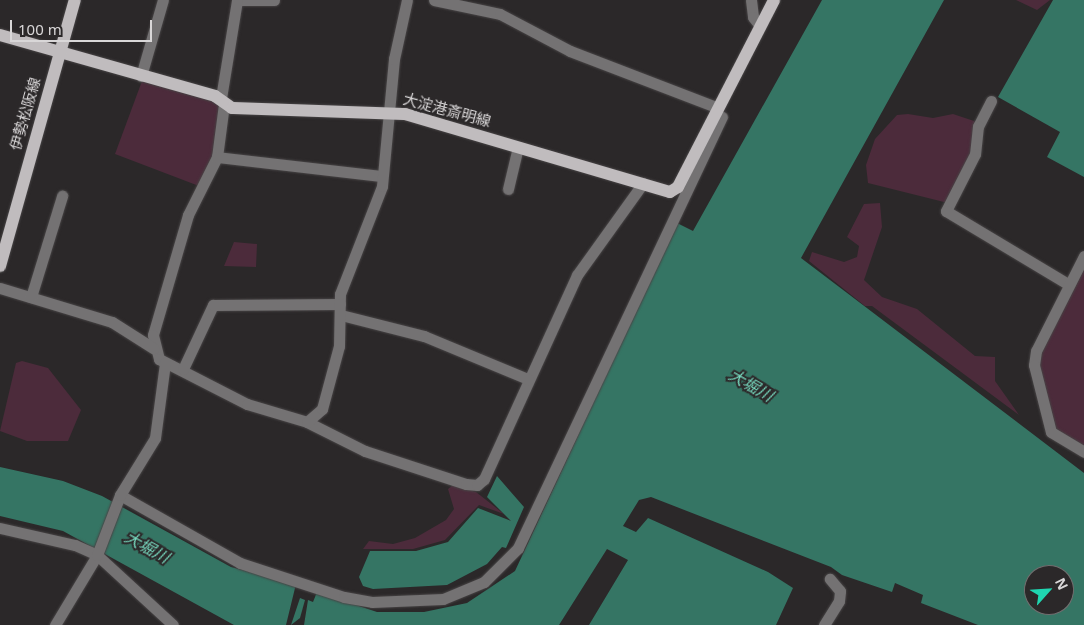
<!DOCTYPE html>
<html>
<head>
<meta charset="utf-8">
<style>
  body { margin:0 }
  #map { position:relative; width:1084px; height:625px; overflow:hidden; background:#2b2829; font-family:"Noto Sans","Noto Sans JP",sans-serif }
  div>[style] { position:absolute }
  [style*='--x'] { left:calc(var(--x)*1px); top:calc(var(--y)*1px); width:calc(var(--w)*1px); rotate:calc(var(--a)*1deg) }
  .green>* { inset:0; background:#4c2b3b }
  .water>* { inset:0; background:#357564 }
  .roads { filter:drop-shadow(0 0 1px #474445) drop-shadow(0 0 1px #474445) }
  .minor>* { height:11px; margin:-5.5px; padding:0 5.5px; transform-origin:5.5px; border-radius:5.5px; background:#747273 }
  .major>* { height:12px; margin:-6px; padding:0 6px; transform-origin:6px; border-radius:6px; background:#c0bcbe }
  span { translate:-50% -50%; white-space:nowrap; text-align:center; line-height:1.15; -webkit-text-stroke:4px #2b2829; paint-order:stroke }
  .street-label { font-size:15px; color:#d9d7d8 }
  .water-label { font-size:16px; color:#78dbc0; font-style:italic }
  .north { position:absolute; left:1024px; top:565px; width:50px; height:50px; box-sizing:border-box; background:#2b2829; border:1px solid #716e6f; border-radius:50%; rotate:64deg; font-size:14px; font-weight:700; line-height:20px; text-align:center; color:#d9d7d8 }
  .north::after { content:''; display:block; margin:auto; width:18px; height:22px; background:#1fd5b0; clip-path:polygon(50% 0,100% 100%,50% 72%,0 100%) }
  .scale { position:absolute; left:10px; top:20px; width:142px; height:22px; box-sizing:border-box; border:2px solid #d9d7d8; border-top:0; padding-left:6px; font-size:15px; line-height:18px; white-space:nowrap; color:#d9d7d8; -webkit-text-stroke:4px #2b2829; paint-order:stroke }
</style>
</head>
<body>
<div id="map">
  <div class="green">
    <i style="clip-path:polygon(1016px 0,1050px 0,1037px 10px)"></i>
    <i style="clip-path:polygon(142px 81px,216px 101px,221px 108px,214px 155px,199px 186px,115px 154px)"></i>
    <i style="clip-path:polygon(908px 114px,933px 118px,953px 114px,977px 122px,975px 152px,948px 203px,868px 183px,866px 165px,875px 139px,897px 115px)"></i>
    <i style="clip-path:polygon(880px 203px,882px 227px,864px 280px,882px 297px,917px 309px,975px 356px,995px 357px,995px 381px,1019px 415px,872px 306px,865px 306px,809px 261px,812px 252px,844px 262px,857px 257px,859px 246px,847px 237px,864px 204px)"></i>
    <i style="clip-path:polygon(234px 242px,257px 244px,256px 267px,224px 266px)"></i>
    <i style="clip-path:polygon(1084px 262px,1084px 453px,1051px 432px,1036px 351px)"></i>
    <i style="clip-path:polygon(22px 361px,48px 368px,81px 410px,68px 441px,27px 441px,0 431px,16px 363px)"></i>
    <i style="clip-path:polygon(453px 485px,476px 492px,504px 514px,479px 505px,445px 540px,413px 549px,363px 549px,369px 541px,393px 544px,415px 538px,446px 520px,454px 509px,448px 489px)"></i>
  </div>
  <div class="water">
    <i style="clip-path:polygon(evenodd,822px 0,944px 0,801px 258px,1084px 473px,1084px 625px,978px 625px,921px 603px,923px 595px,895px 583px,892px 592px,842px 575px,831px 567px,651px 497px,639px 500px,623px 526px,636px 532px,648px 518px,768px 572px,793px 588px,776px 625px,589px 625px,628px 560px,607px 549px,559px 625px,304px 625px,308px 600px,313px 602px,317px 592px,377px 612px,424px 612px,467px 603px,515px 571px,677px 223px,693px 231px,822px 0,1034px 575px,1064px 575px,1064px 605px,1034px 605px,1034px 575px)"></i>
    <i style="clip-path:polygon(1053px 0,1084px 0,1084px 177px,1047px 157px,1060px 132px,998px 97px)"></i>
    <i style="clip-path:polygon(0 467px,63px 481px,102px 496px,231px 567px,296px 584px,286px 625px,234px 625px,63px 531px,0 516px)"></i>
    <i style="clip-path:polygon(497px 476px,524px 507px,506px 548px,502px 547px,487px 564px,447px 585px,373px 589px,363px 586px,359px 577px,370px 551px,416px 551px,448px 542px,478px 508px,511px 521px,487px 497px)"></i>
    <i style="clip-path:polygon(300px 598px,305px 600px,300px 618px,291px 625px)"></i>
  </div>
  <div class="roads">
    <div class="minor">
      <i style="--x:237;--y:0;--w:37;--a:0"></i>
      <i style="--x:434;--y:0;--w:67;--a:12"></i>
      <i style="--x:500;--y:14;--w:79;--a:27.9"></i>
      <i style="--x:570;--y:51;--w:156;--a:21"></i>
      <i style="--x:751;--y:0;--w:17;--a:83"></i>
      <i style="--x:753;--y:17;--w:11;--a:52"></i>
      <i style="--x:141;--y:76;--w:79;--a:-73.9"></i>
      <i style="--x:221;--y:98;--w:99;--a:-80.7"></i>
      <i style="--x:991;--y:101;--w:28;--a:117"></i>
      <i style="--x:978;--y:126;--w:28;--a:96"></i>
      <i style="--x:975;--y:154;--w:64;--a:117"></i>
      <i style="--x:946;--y:211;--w:142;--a:30.9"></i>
      <i style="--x:224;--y:104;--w:53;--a:97.5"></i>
      <i style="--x:217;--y:157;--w:65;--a:116.6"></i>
      <i style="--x:188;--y:215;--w:125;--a:106.3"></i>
      <i style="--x:153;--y:335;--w:25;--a:76"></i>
      <i style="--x:159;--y:359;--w:99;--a:27.1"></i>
      <i style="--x:247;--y:404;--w:63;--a:16.7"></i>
      <i style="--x:307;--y:422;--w:65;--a:26.6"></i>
      <i style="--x:365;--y:451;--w:106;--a:18.1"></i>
      <i style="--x:466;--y:484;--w:11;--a:5"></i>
      <i style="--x:477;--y:485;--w:9;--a:-41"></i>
      <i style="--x:484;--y:479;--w:224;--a:-65.5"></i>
      <i style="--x:577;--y:275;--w:113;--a:-54.3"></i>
      <i style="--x:217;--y:157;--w:166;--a:6.6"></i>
      <i style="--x:508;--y:189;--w:43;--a:-76.6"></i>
      <i style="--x:1084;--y:256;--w:106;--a:116.8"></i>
      <i style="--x:1036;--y:351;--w:14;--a:98"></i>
      <i style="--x:1034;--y:365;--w:69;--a:75.8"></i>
      <i style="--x:1051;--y:432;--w:39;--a:31"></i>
      <i style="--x:0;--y:288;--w:117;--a:16.9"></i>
      <i style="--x:112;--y:322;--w:49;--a:32.4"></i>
      <i style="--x:31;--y:297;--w:106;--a:-72.9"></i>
      <i style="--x:341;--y:315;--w:86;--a:14.2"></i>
      <i style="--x:424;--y:336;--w:113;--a:22.5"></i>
      <i style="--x:183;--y:369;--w:71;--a:-64.9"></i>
      <i style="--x:213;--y:305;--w:127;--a:-0.5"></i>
      <i style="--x:307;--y:422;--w:20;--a:-41"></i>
      <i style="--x:322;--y:409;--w:65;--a:-74.9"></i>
      <i style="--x:339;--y:346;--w:52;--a:-88.9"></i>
      <i style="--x:340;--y:294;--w:116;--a:-68.7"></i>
      <i style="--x:382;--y:186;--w:128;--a:-84.6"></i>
      <i style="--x:394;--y:59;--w:60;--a:-77.6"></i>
      <i style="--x:120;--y:495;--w:138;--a:29.5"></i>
      <i style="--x:240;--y:563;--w:109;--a:18.1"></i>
      <i style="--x:344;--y:597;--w:28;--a:10"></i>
      <i style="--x:372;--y:602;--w:71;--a:-2.4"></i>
      <i style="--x:443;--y:599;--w:44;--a:-22.5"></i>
      <i style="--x:484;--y:582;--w:48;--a:-45"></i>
      <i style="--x:518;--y:548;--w:477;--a:-64.7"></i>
      <i style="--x:0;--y:528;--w:77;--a:12.8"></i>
      <i style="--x:75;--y:545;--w:24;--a:24"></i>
      <i style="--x:97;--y:555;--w:103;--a:42.6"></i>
      <i style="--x:55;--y:625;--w:82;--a:-59"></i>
      <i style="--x:97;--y:555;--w:64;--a:-69"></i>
      <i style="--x:120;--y:495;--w:67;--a:-58.4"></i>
      <i style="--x:155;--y:438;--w:76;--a:-82.4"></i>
      <i style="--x:824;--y:625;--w:28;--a:-58"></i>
      <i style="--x:839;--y:601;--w:10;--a:-84"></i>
      <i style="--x:840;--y:591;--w:16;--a:-130"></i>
    </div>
    <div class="major">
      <i style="--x:0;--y:35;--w:223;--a:15.8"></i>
      <i style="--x:215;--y:96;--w:21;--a:35"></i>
      <i style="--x:232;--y:108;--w:173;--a:2"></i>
      <i style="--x:405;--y:114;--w:276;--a:16.4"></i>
      <i style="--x:670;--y:192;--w:9;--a:-32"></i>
      <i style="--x:678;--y:187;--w:210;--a:-62.8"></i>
      <i style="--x:0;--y:266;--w:276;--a:-74.3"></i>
    </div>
  </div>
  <div class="street-label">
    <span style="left:447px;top:110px;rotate:15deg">大淀港斎明線</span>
    <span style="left:25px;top:114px;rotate:-74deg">伊勢松阪線</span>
  </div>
  <div class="water-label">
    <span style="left:751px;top:385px;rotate:30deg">大堀川</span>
    <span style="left:147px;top:547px;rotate:29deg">大堀川</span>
  </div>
  <div class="north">N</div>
  <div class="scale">100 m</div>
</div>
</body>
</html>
